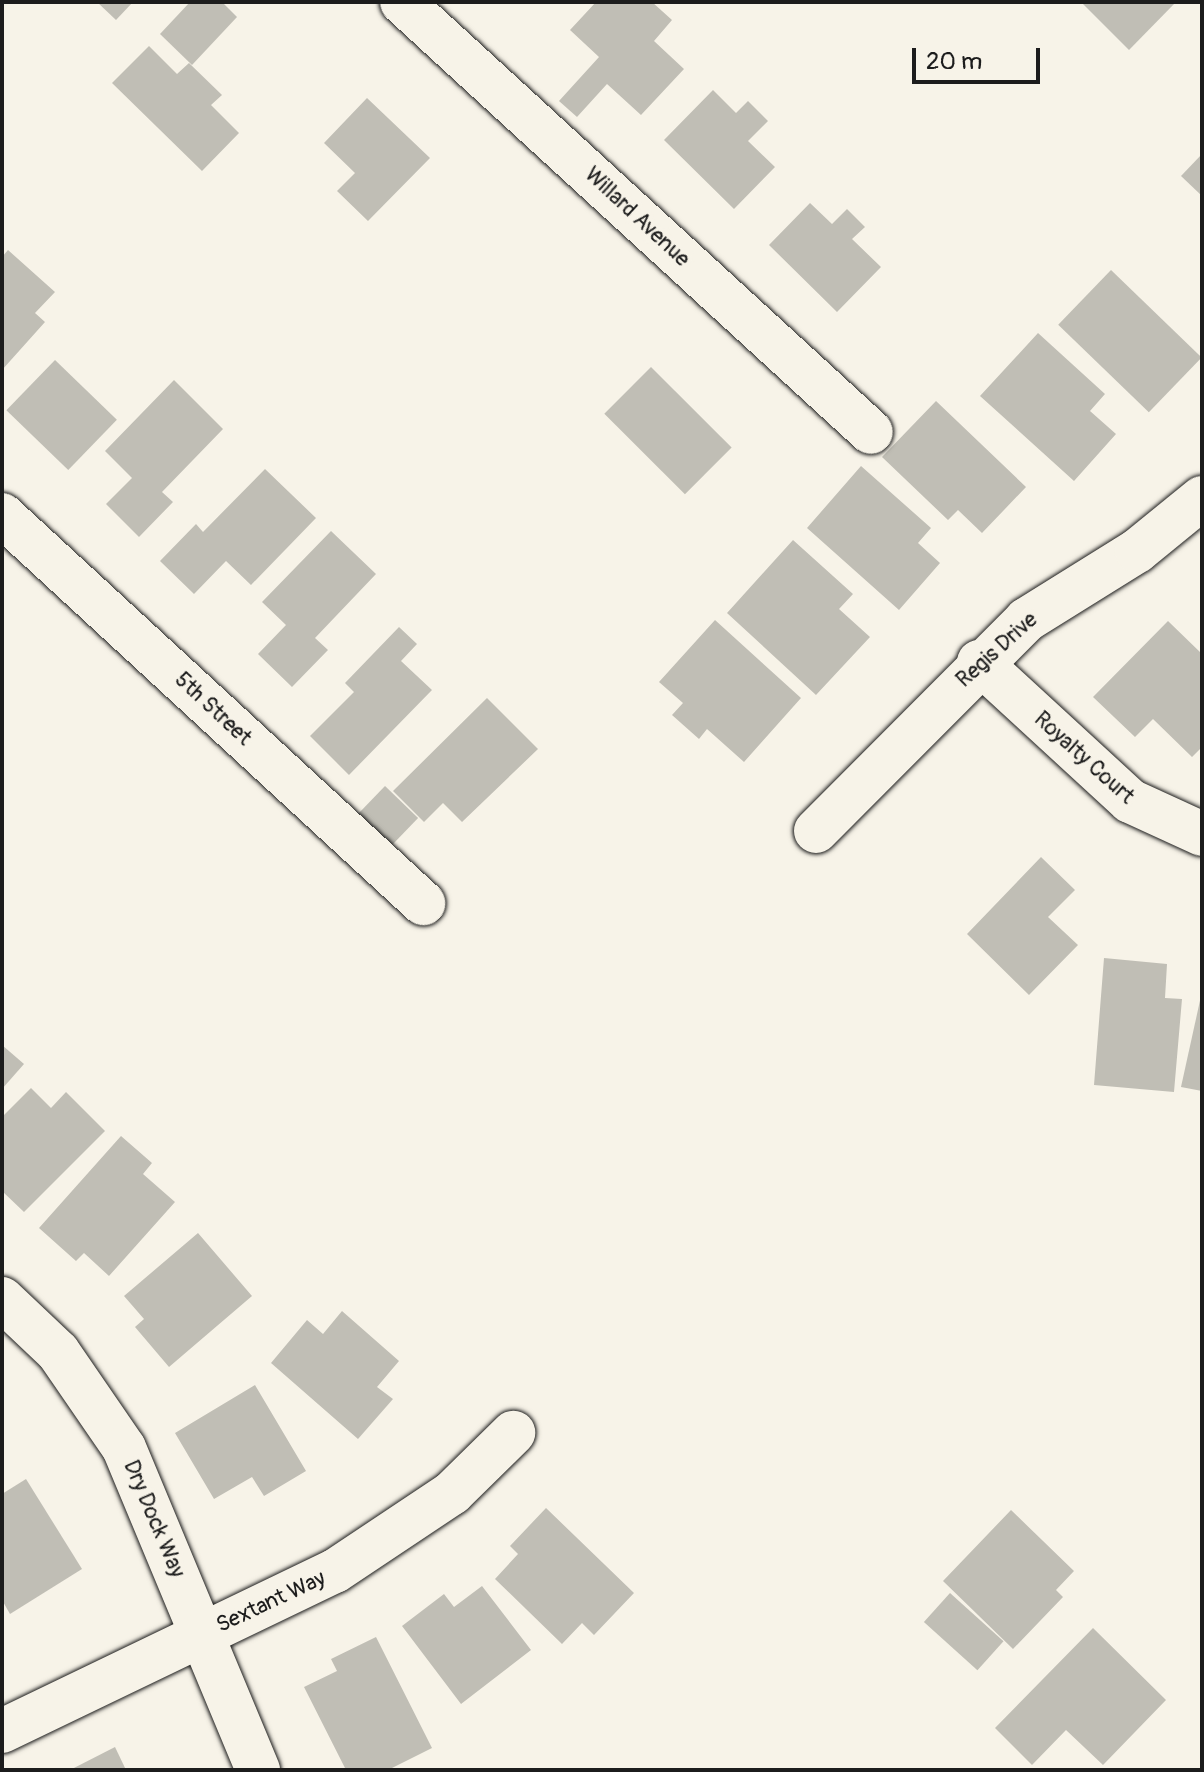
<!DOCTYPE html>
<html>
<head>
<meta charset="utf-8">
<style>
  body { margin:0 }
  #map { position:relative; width:1204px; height:1772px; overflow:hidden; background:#f7f3e8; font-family:Pangolin,sans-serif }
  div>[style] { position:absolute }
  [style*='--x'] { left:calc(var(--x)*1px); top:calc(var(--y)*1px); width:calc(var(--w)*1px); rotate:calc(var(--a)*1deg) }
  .building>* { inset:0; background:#c0beb5; transform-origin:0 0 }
  .roads { filter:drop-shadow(0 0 2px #1c1c1c) drop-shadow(0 0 2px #1c1c1c) }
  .minor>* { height:44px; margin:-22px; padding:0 22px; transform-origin:22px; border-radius:22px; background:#f7f3e8 }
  span { translate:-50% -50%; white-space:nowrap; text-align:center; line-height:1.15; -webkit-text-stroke:8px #f7f3e8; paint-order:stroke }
  .street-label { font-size:22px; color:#1c1c1c }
  .frame { position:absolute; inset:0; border:4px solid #1c1c1c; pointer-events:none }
  .scale { position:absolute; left:912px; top:48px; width:128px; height:36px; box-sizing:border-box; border:4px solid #1c1c1c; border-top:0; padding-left:10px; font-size:24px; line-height:28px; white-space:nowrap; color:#1c1c1c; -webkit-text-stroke:6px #f7f3e8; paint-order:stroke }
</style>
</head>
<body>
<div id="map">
  <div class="building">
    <i style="clip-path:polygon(97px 2px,133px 2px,116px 20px)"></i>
    <i style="clip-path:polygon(190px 2px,222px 2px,237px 17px,192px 65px,160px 34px)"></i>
    <i style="clip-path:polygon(596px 2px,652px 2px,672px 20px,654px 41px,684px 69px,641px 115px,607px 84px,577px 117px,559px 101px,599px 57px,570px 30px)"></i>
    <i style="clip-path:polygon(1081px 2px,1176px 2px,1129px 50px)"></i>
    <i style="clip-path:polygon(149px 46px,177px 74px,189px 63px,222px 95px,211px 105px,239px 133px,202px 171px,112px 83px)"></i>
    <i style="clip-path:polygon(713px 90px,736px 113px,748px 101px,768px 121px,748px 141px,775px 167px,734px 209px,664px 140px)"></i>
    <i style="clip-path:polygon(367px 98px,430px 158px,368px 221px,337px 191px,355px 173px,324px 143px)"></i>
    <i style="clip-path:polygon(1202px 154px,1202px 196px,1181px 176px)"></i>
    <i style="clip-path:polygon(810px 203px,832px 224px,847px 209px,865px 227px,852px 239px,881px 267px,837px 312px,769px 245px)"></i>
    <i style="clip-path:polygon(8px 250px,55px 292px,35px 313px,45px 322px,2px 370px,2px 257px)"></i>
    <i style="left:1111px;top:270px;width:126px;height:76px;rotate:44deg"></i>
    <i style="clip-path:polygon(1038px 333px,1105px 394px,1090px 411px,1116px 434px,1074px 481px,980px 396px)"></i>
    <i style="left:55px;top:360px;width:86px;height:70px;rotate:44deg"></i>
    <i style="left:651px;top:367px;width:114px;height:66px;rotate:45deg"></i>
    <i style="clip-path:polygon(174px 380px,223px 429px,162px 492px,173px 502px,139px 537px,106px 504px,132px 478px,105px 451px)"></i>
    <i style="clip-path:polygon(936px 401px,1026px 487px,982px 533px,958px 510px,948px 520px,882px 457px)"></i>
    <i style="clip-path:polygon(861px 466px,931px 528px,918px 543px,940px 563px,899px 610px,807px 528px)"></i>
    <i style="clip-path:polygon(265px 469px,316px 518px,251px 585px,226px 561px,194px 594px,160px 561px,196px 524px,203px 532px)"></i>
    <i style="clip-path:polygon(331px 531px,376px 574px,315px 638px,328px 650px,292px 687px,258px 654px,286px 625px,262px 602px)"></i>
    <i style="clip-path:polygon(793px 540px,853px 594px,839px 609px,870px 637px,816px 695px,727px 613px)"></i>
    <i style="clip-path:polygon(715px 620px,801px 698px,744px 762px,707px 729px,699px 739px,672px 715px,683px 703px,659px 682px)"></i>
    <i style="clip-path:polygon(1168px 621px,1202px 654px,1202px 747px,1192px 757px,1153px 719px,1135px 737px,1093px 697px)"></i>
    <i style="clip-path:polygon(399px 627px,417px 644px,401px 661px,432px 690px,349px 775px,310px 736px,354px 692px,345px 683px)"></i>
    <i style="clip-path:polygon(487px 698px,538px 749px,462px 822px,443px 803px,424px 822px,393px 791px)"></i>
    <i style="left:385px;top:786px;width:46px;height:51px;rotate:44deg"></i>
    <i style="clip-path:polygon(1041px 857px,1075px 890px,1048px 917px,1078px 945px,1029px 995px,967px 934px)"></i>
    <i style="clip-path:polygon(1104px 958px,1167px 964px,1165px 998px,1182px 999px,1174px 1092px,1094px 1085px)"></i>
    <i style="clip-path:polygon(1201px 996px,1202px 997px,1202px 1091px,1181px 1087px)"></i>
    <i style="clip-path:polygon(2px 1045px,24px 1064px,2px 1089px)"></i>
    <i style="clip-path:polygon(31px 1088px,51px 1108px,66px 1092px,105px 1131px,24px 1212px,2px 1191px,2px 1117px)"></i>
    <i style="clip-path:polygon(121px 1136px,152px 1163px,143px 1174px,175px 1202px,109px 1276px,84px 1253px,76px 1261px,39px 1228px)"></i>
    <i style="clip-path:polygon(198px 1233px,252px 1296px,169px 1367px,135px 1327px,144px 1319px,124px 1296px)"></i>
    <i style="clip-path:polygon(342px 1311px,399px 1361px,377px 1387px,393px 1399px,358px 1439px,271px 1363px,307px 1320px,323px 1334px)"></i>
    <i style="clip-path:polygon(255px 1385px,306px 1471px,264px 1496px,252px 1477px,214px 1499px,175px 1433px)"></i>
    <i style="clip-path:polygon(26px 1479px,82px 1569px,10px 1614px,2px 1600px,2px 1494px)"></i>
    <i style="clip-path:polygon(546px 1508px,634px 1593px,594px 1635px,582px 1623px,562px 1644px,495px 1579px,518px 1554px,510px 1546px)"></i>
    <i style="clip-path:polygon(1011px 1510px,1074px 1571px,1056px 1590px,1063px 1597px,1013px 1649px,943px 1581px)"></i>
    <i style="clip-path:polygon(482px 1586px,531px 1650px,461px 1704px,402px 1626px,444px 1594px,454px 1607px)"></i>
    <i style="left:950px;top:1593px;width:72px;height:39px;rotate:42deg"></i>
    <i style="clip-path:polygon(1093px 1628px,1166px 1700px,1103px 1765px,1066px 1730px,1032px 1765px,995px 1728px)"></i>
    <i style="clip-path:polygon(376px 1637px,432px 1748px,388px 1770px,346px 1770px,304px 1687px,337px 1671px,331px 1659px)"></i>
    <i style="clip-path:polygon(115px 1747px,126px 1770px,70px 1770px)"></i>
  </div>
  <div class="roads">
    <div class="minor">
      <i style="--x:402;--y:2;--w:636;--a:42.52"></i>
      <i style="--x:2;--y:515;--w:573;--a:42.66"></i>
      <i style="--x:979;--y:662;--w:205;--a:42.6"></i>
      <i style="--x:1130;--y:801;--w:79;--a:24.6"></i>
      <i style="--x:816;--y:831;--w:298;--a:-45.1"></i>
      <i style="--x:1026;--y:620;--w:131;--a:-31.9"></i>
      <i style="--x:1137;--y:551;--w:84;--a:-39.2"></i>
      <i style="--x:2;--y:1299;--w:77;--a:43.4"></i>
      <i style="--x:58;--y:1352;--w:116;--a:55.5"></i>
      <i style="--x:124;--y:1448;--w:349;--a:67.4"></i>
      <i style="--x:2;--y:1731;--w:369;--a:-25.7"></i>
      <i style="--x:335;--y:1571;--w:141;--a:-33.7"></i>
      <i style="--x:452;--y:1493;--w:86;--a:-44.5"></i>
    </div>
  </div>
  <div class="street-label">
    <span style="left:637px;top:217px;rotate:43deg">Willard Avenue</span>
    <span style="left:997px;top:650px;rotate:-42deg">Regis Drive</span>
    <span style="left:213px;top:709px;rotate:43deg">5th Street</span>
    <span style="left:1084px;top:758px;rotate:42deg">Royalty Court</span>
    <span style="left:154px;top:1519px;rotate:67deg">Dry Dock Way</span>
    <span style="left:271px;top:1602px;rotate:-25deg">Sextant Way</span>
  </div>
  <div class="frame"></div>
  <div class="scale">20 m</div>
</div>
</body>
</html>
